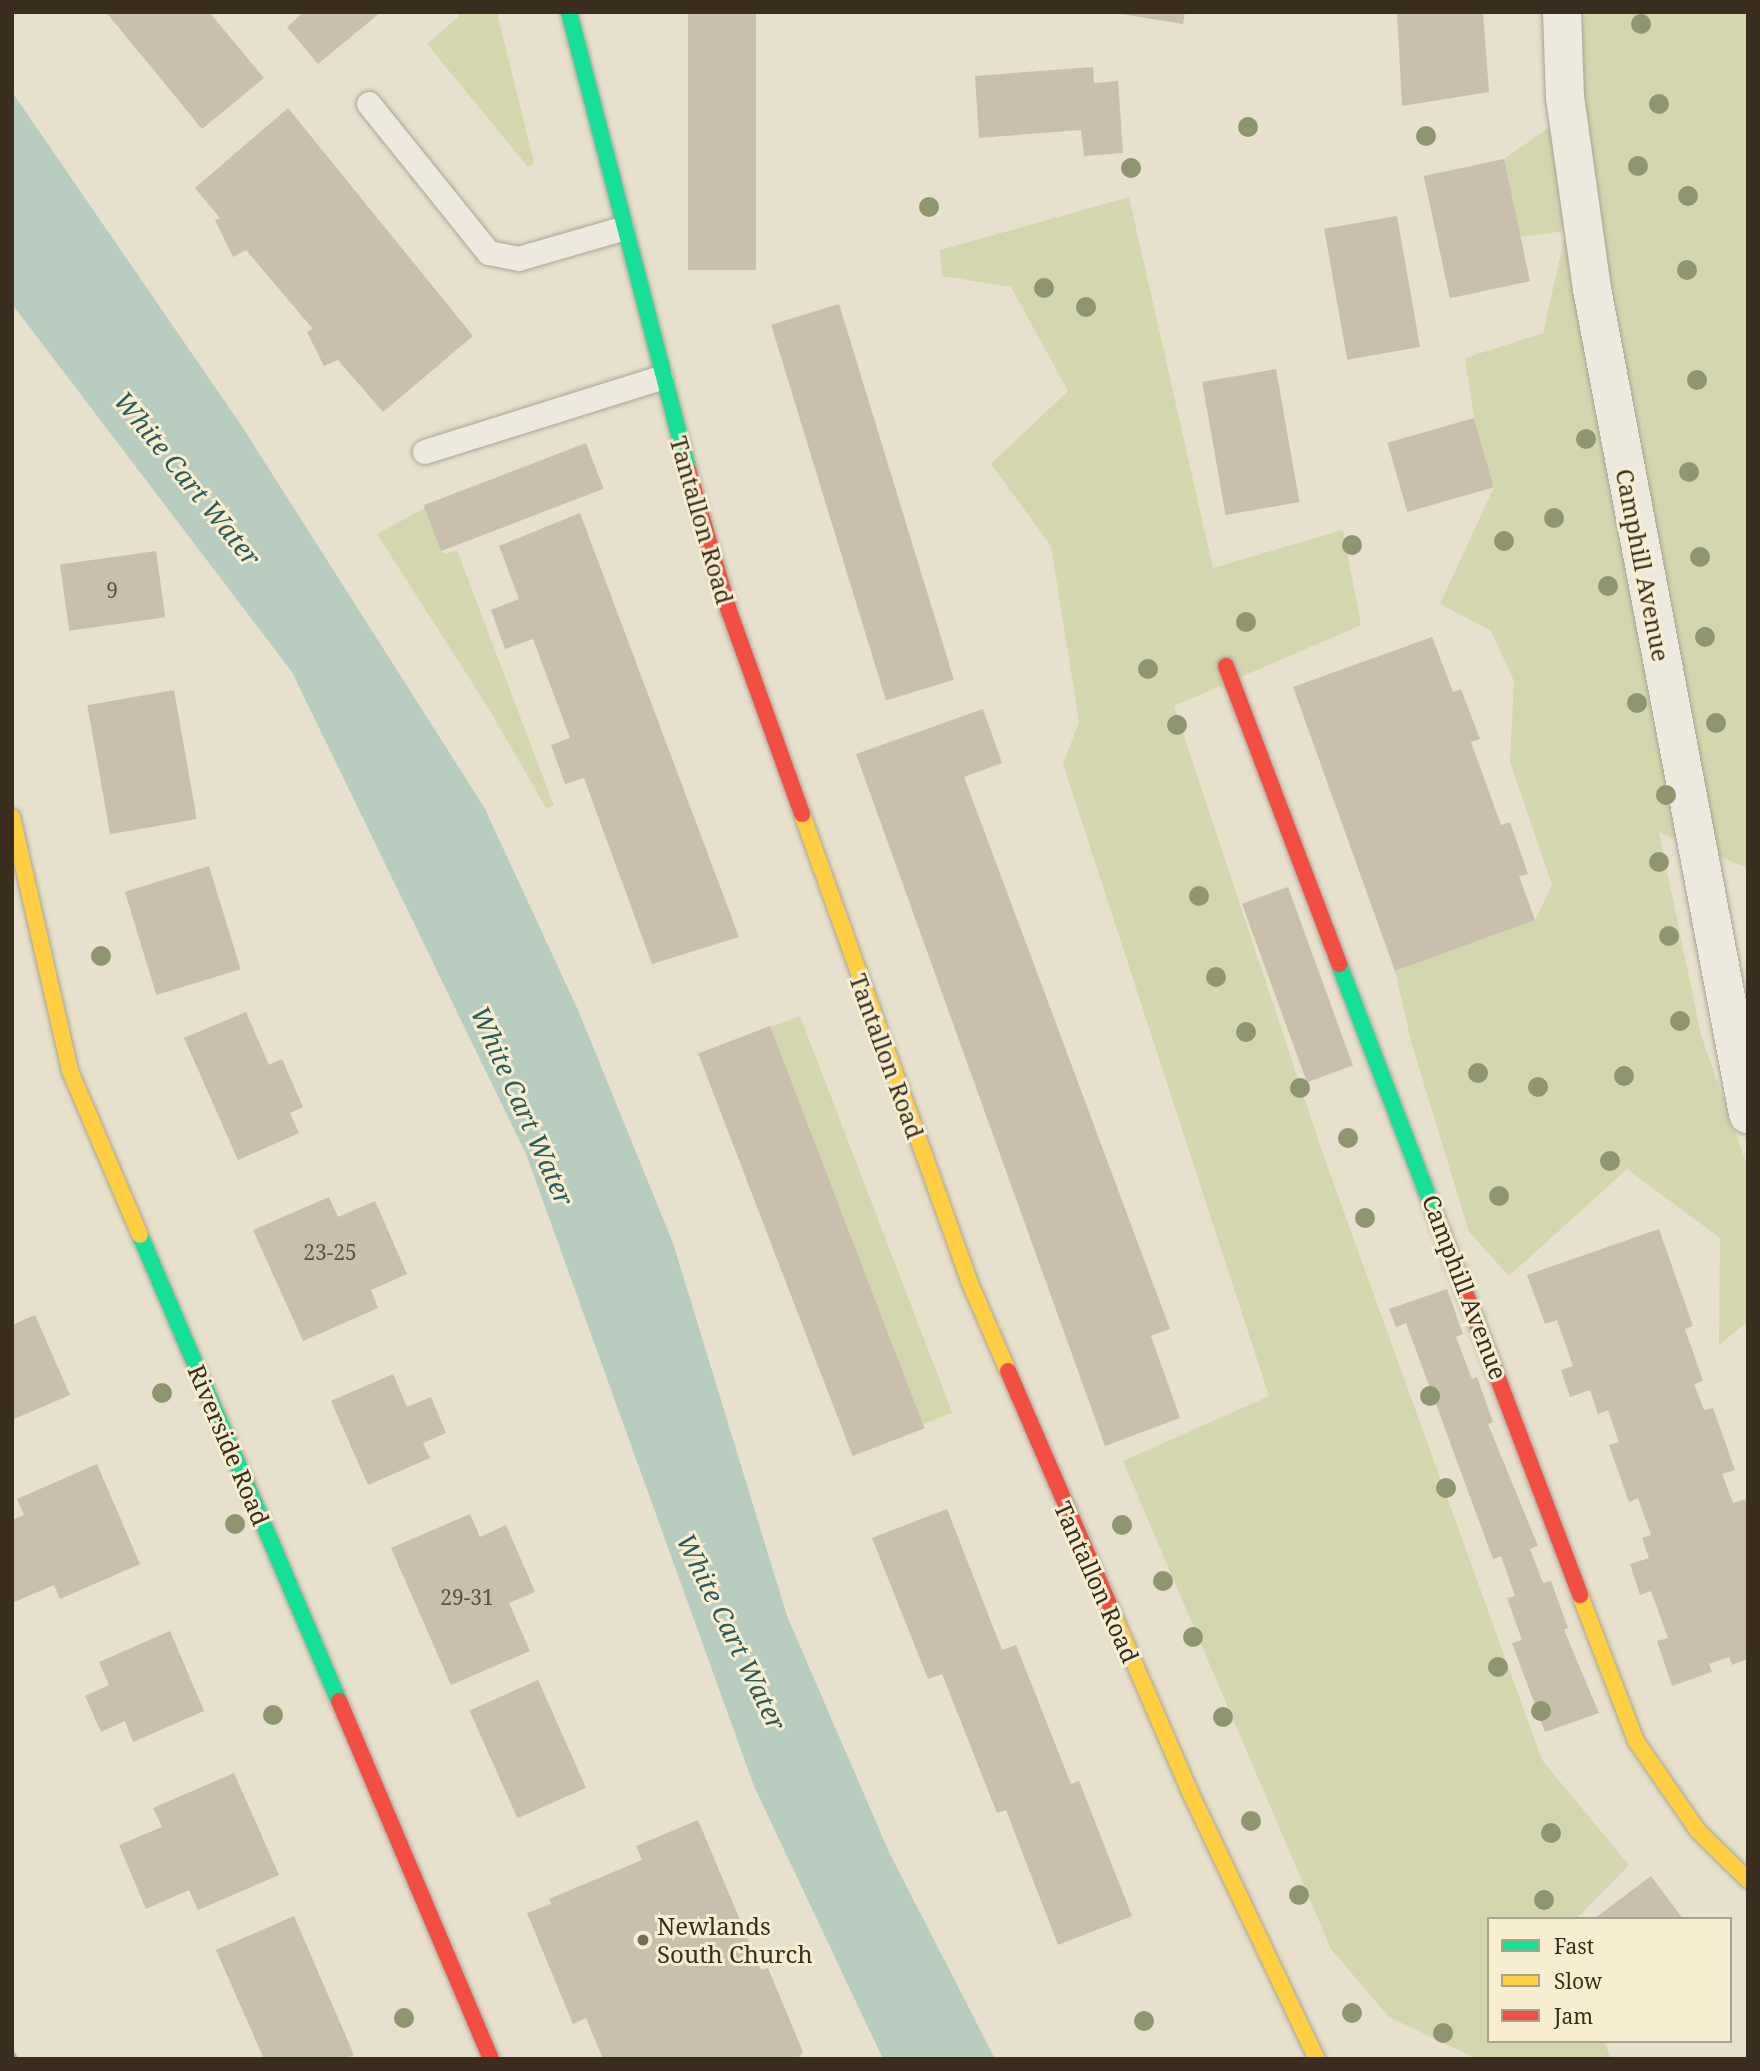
<!DOCTYPE html>
<html>
<head>
<meta charset="utf-8">
<style>
  body { margin:0 }
  #map { position:relative; width:1760px; height:2071px; overflow:hidden; background:#e6e0cc; font-family:"Noto Serif",serif }
  div>[style] { position:absolute }
  [style*='--x'] { left:calc(var(--x)*1px); top:calc(var(--y)*1px); width:calc(var(--w)*1px); rotate:calc(var(--a)*1deg) }
  .green>* { inset:0; background:#d4d7ae; transform-origin:0 0 }
  .water>* { inset:0; background:#b8ccc0 }
  .building>* { inset:0; background:#cabead; transform-origin:0 0 }
  .roads { filter:drop-shadow(0 0 2px #aba496) drop-shadow(0 0 2px #aba496) }
  .lane>* { height:24px; margin:-12px; padding:0 12px; transform-origin:12px; border-radius:12px; background:#eee9df }
  .street>* { height:38px; margin:-19px; padding:0 19px; transform-origin:19px; border-radius:19px; background:#eee9df }
  .fast>* { height:16px; margin:-8px; padding:0 8px; transform-origin:8px; border-radius:8px; background:#16e098 }
  .slow>* { height:16px; margin:-8px; padding:0 8px; transform-origin:8px; border-radius:8px; background:#ffcf43 }
  .jam>* { height:16px; margin:-8px; padding:0 8px; transform-origin:8px; border-radius:8px; background:#f24e42 }
  .rail>* { height:5px; margin-top:-2.5px; transform-origin:0; background:repeating-linear-gradient(90deg,#ada99f 0 12px,transparent 0 24px) }
  .trees>* { width:20px; height:20px; margin:-10px; border-radius:50%; background:#8f956e }
  .dots>* { width:19px; height:19px; translate:-50% -50%; box-sizing:border-box; border:4px solid #f7eed2; border-radius:50% }
  span { translate:-50% -50%; white-space:nowrap; text-align:center; line-height:1.15; -webkit-text-stroke:6px #f7eed2; paint-order:stroke }
  .number-label { font-size:21px; color:#5f5141 }
  .number-label span { -webkit-text-stroke-width:0 }
  .street-label { font-size:24px; color:#3b2d1d }
  .poi-label { font-size:24px; color:#3b2d1d }
  .left { translate:0 -50%; text-align:left }
  .water-label { font-size:26px; color:#2b5b5a; font-style:italic }
  .frame { position:absolute; inset:0; border:14px solid #3b2d1d; pointer-events:none }
  .legend { position:absolute; left:1487px; top:1917px; width:245px; height:126px; box-sizing:border-box; background:#f7eed2; border:2px solid #aca18a; margin:0; padding:9px 12px; list-style:none; font-size:21px; color:#3b2d1d }
  .legend li { display:flex; align-items:center; gap:14px; height:35px }
  .legend b { width:35px; border:2px solid #aca18a }
</style>
</head>
<body>
<div id="map">
  <div class="green">
    <i style="clip-path:polygon(457px 12px,497px 12px,534px 163px,528px 167px,427px 44px,459px 16px)"></i>
    <i style="clip-path:polygon(1583px 12px,1748px 12px,1748px 868px,1659px 832px,1701px 1035px,1748px 1168px,1748px 1321px,1719px 1345px,1720px 1238px,1627px 1169px,1509px 1276px,1469px 1232px,1412px 1045px,1395px 971px,1535px 920px,1552px 885px,1510px 762px,1514px 681px,1491px 631px,1440px 604px,1494px 487px,1474px 418px,1465px 358px,1543px 333px,1566px 231px,1520px 237px,1504px 159px,1578px 107px)"></i>
    <i style="clip-path:polygon(1129px 197px,1213px 568px,1343px 530px,1361px 625px,1174px 706px,1323px 1154px,1542px 1760px,1629px 1865px,1576px 1919px,1489px 1919px,1489px 2041px,1604px 2041px,1611px 2059px,1475px 2058px,1389px 2017px,1331px 1949px,1123px 1461px,1269px 1396px,1063px 764px,1079px 722px,1051px 546px,991px 464px,1068px 391px,1011px 287px,942px 276px,940px 250px)"></i>
    <i style="clip-path:polygon(425px 508px,444px 554px,457px 550px,554px 806px,546px 808px,489px 709px,377px 534px)"></i>
    <i style="left:800px;top:1016px;width:425px;height:32px;rotate:69deg"></i>
  </div>
  <div class="water">
    <i style="clip-path:polygon(12px 92px,241px 425px,484px 807px,578px 1010px,673px 1243px,787px 1616px,889px 1852px,995px 2059px,883px 2059px,754px 1786px,526px 1154px,292px 672px,12px 304px)"></i>
  </div>
  <div class="building">
    <i style="clip-path:polygon(106px 12px,209px 12px,264px 78px,202px 129px)"></i>
    <i style="clip-path:polygon(304px 12px,381px 12px,318px 64px,287px 27px)"></i>
    <i style="left:688px;top:12px;width:68px;height:258px"></i>
    <i style="clip-path:polygon(1109px 12px,1185px 12px,1183px 24px)"></i>
    <i style="clip-path:polygon(1397px 12px,1483px 12px,1489px 92px,1402px 106px)"></i>
    <i style="clip-path:polygon(1093px 67px,1094px 83px,1118px 81px,1123px 153px,1084px 156px,1081px 130px,979px 138px,975px 76px)"></i>
    <i style="clip-path:polygon(288px 108px,473px 336px,383px 412px,338px 360px,324px 366px,307px 332px,313px 329px,246px 250px,233px 257px,215px 220px,220px 218px,195px 188px)"></i>
    <i style="left:1504px;top:159px;width:125px;height:82px;rotate:78deg"></i>
    <i style="left:1397px;top:216px;width:133px;height:74px;rotate:80deg"></i>
    <i style="left:839px;top:304px;width:393px;height:71px;rotate:73deg"></i>
    <i style="left:1276px;top:369px;width:135px;height:75px;rotate:80deg"></i>
    <i style="left:1474px;top:418px;width:72px;height:90px;rotate:74deg"></i>
    <i style="left:586px;top:443px;width:49px;height:174px;rotate:69deg"></i>
    <i style="clip-path:polygon(580px 513px,739px 937px,652px 964px,584px 778px,565px 784px,551px 745px,570px 738px,533px 639px,505px 649px,491px 610px,519px 599px,499px 546px)"></i>
    <i style="left:156px;top:551px;width:67px;height:97px;rotate:82deg"></i>
    <i style="clip-path:polygon(1432px 637px,1453px 692px,1461px 689px,1480px 739px,1471px 742px,1501px 825px,1510px 822px,1528px 874px,1519px 876px,1535px 920px,1395px 971px,1293px 687px)"></i>
    <i style="left:174px;top:690px;width:131px;height:88px;rotate:80deg"></i>
    <i style="clip-path:polygon(983px 709px,1002px 763px,964px 777px,1170px 1329px,1151px 1336px,1180px 1418px,1105px 1446px,856px 754px)"></i>
    <i style="left:209px;top:866px;width:108px;height:88px;rotate:73deg"></i>
    <i style="left:1288px;top:887px;width:190px;height:49px;rotate:70deg"></i>
    <i style="clip-path:polygon(246px 1012px,269px 1065px,282px 1059px,303px 1107px,290px 1113px,299px 1133px,238px 1160px,184px 1038px)"></i>
    <i style="left:770px;top:1026px;width:431px;height:77px;rotate:69deg"></i>
    <i style="clip-path:polygon(329px 1197px,338px 1217px,375px 1201px,407px 1274px,371px 1290px,378px 1308px,303px 1341px,253px 1230px)"></i>
    <i style="clip-path:polygon(1659px 1229px,1693px 1326px,1685px 1329px,1703px 1381px,1694px 1384px,1704px 1410px,1713px 1408px,1735px 1470px,1722px 1474px,1733px 1503px,1745px 1499px,1748px 1507px,1748px 1659px,1732px 1665px,1729px 1657px,1709px 1664px,1712px 1672px,1672px 1686px,1657px 1641px,1668px 1638px,1651px 1591px,1640px 1595px,1630px 1564px,1649px 1558px,1642px 1538px,1651px 1535px,1638px 1498px,1629px 1502px,1609px 1445px,1619px 1442px,1608px 1410px,1598px 1414px,1590px 1390px,1570px 1397px,1561px 1370px,1573px 1366px,1557px 1320px,1545px 1324px,1527px 1275px)"></i>
    <i style="clip-path:polygon(1447px 1289px,1463px 1334px,1456px 1337px,1472px 1379px,1477px 1377px,1493px 1422px,1488px 1424px,1538px 1546px,1530px 1549px,1543px 1583px,1551px 1581px,1568px 1628px,1564px 1630px,1599px 1713px,1545px 1732px,1512px 1643px,1522px 1640px,1507px 1598px,1515px 1596px,1501px 1556px,1493px 1559px,1406px 1323px,1396px 1327px,1389px 1309px)"></i>
    <i style="clip-path:polygon(35px 1315px,70px 1395px,12px 1420px,12px 1325px)"></i>
    <i style="clip-path:polygon(393px 1374px,407px 1407px,431px 1397px,446px 1433px,423px 1443px,430px 1458px,368px 1485px,331px 1401px)"></i>
    <i style="clip-path:polygon(97px 1464px,140px 1564px,60px 1599px,54px 1585px,12px 1603px,12px 1520px,24px 1515px,17px 1499px)"></i>
    <i style="clip-path:polygon(947px 1509px,1002px 1650px,1016px 1645px,1071px 1784px,1079px 1781px,1132px 1916px,1058px 1945px,1006px 1810px,997px 1813px,942px 1674px,928px 1679px,872px 1538px)"></i>
    <i style="clip-path:polygon(470px 1514px,480px 1537px,506px 1525px,535px 1592px,509px 1603px,530px 1651px,451px 1685px,391px 1548px)"></i>
    <i style="clip-path:polygon(170px 1631px,204px 1711px,133px 1742px,125px 1721px,101px 1732px,85px 1696px,109px 1685px,99px 1662px)"></i>
    <i style="left:538px;top:1680px;width:118px;height:75px;rotate:66deg"></i>
    <i style="clip-path:polygon(234px 1773px,279px 1875px,198px 1910px,189px 1890px,146px 1909px,119px 1845px,162px 1827px,153px 1808px)"></i>
    <i style="clip-path:polygon(698px 1820px,761px 1970px,768px 1968px,803px 2052px,797px 2059px,603px 2059px,586px 2018px,573px 2024px,527px 1913px,551px 1904px,549px 1899px,642px 1860px,636px 1846px)"></i>
    <i style="clip-path:polygon(1651px 1876px,1683px 1919px,1594px 1919px)"></i>
    <i style="clip-path:polygon(294px 1916px,354px 2055px,345px 2059px,264px 2059px,216px 1950px)"></i>
  </div>
  <div class="roads">
    <div class="lane">
      <i style="--x:369;--y:104;--w:191;--a:51.2"></i>
      <i style="--x:489;--y:253;--w:31;--a:11"></i>
      <i style="--x:519;--y:259;--w:107;--a:-16.2"></i>
      <i style="--x:425;--y:452;--w:247;--a:-17.4"></i>
    </div>
    <div class="street">
      <i style="--x:1562;--y:12;--w:85;--a:88"></i>
      <i style="--x:1565;--y:97;--w:194;--a:82"></i>
      <i style="--x:1592;--y:289;--w:840;--a:79.29"></i>
    </div>
    <div class="fast">
      <i style="--x:569;--y:12;--w:473;--a:75.4"></i>
      <i style="--x:1339;--y:964;--w:357;--a:69"></i>
      <i style="--x:140;--y:1235;--w:507;--a:66.88"></i>
    </div>
    <div class="slow">
      <i style="--x:802;--y:814;--w:496;--a:70.3"></i>
      <i style="--x:969;--y:1281;--w:98;--a:66.6"></i>
      <i style="--x:12;--y:817;--w:261;--a:77.1"></i>
      <i style="--x:70;--y:1071;--w:178;--a:66.9"></i>
      <i style="--x:1580;--y:1595;--w:156;--a:69"></i>
      <i style="--x:1636;--y:1741;--w:109;--a:55.4"></i>
      <i style="--x:1698;--y:1831;--w:70;--a:44.4"></i>
      <i style="--x:1113;--y:1614;--w:192;--a:66.6"></i>
      <i style="--x:1189;--y:1790;--w:298;--a:64.6"></i>
    </div>
    <div class="jam">
      <i style="--x:688;--y:470;--w:147;--a:73.8"></i>
      <i style="--x:729;--y:611;--w:216;--a:70.2"></i>
      <i style="--x:1226;--y:666;--w:319;--a:69.2"></i>
      <i style="--x:1467;--y:1297;--w:319;--a:69.2"></i>
      <i style="--x:1008;--y:1371;--w:265;--a:66.6"></i>
      <i style="--x:339;--y:1701;--w:389;--a:67"></i>
    </div>
  </div>
  <div class="rail">
    <i style="--x:12;--y:2052;--w:8;--a:60"></i>
  </div>
  <div class="trees">
    <i style="left:1641px;top:24px"></i>
    <i style="left:1659px;top:104px"></i>
    <i style="left:1248px;top:127px"></i>
    <i style="left:1426px;top:136px"></i>
    <i style="left:1638px;top:166px"></i>
    <i style="left:1131px;top:168px"></i>
    <i style="left:1688px;top:196px"></i>
    <i style="left:929px;top:207px"></i>
    <i style="left:1687px;top:270px"></i>
    <i style="left:1044px;top:288px"></i>
    <i style="left:1086px;top:307px"></i>
    <i style="left:1697px;top:380px"></i>
    <i style="left:1586px;top:439px"></i>
    <i style="left:1689px;top:472px"></i>
    <i style="left:1554px;top:518px"></i>
    <i style="left:1504px;top:541px"></i>
    <i style="left:1352px;top:545px"></i>
    <i style="left:1700px;top:557px"></i>
    <i style="left:1608px;top:586px"></i>
    <i style="left:1246px;top:622px"></i>
    <i style="left:1705px;top:637px"></i>
    <i style="left:1148px;top:669px"></i>
    <i style="left:1637px;top:703px"></i>
    <i style="left:1716px;top:723px"></i>
    <i style="left:1177px;top:725px"></i>
    <i style="left:1666px;top:795px"></i>
    <i style="left:1659px;top:862px"></i>
    <i style="left:1199px;top:896px"></i>
    <i style="left:1669px;top:936px"></i>
    <i style="left:101px;top:956px"></i>
    <i style="left:1216px;top:977px"></i>
    <i style="left:1680px;top:1021px"></i>
    <i style="left:1246px;top:1032px"></i>
    <i style="left:1478px;top:1073px"></i>
    <i style="left:1624px;top:1076px"></i>
    <i style="left:1538px;top:1087px"></i>
    <i style="left:1300px;top:1088px"></i>
    <i style="left:1348px;top:1138px"></i>
    <i style="left:1610px;top:1161px"></i>
    <i style="left:1499px;top:1196px"></i>
    <i style="left:1365px;top:1218px"></i>
    <i style="left:162px;top:1393px"></i>
    <i style="left:1430px;top:1396px"></i>
    <i style="left:1446px;top:1488px"></i>
    <i style="left:235px;top:1524px"></i>
    <i style="left:1122px;top:1525px"></i>
    <i style="left:1163px;top:1581px"></i>
    <i style="left:1193px;top:1637px"></i>
    <i style="left:1498px;top:1667px"></i>
    <i style="left:1541px;top:1711px"></i>
    <i style="left:273px;top:1715px"></i>
    <i style="left:1223px;top:1717px"></i>
    <i style="left:1251px;top:1821px"></i>
    <i style="left:1551px;top:1833px"></i>
    <i style="left:1299px;top:1895px"></i>
    <i style="left:1544px;top:1900px"></i>
    <i style="left:1352px;top:2013px"></i>
    <i style="left:404px;top:2018px"></i>
    <i style="left:1144px;top:2021px"></i>
    <i style="left:1443px;top:2033px"></i>
  </div>
  <div class="dots">
    <i style="left:643px;top:1940px;background:#776c5a"></i>
  </div>
  <div class="number-label">
    <span style="left:112px;top:590px">9</span>
    <span style="left:330px;top:1252px">23-25</span>
    <span style="left:467px;top:1597px">29-31</span>
  </div>
  <div class="street-label">
    <span style="left:702px;top:520px;rotate:74deg">Tantallon Road</span>
    <span style="left:1643px;top:565px;rotate:79deg">Camphill Avenue</span>
    <span style="left:887px;top:1056px;rotate:70deg">Tantallon Road</span>
    <span style="left:1465px;top:1287px;rotate:69deg">Camphill Avenue</span>
    <span style="left:229px;top:1445px;rotate:67deg">Riverside Road</span>
    <span style="left:1097px;top:1582px;rotate:66deg">Tantallon Road</span>
  </div>
  <div class="poi-label">
    <span class="left" style="left:657px;top:1940px">Newlands<br>South Church</span>
  </div>
  <div class="water-label">
    <span style="left:187px;top:479px;rotate:51deg">White Cart Water</span>
    <span style="left:522px;top:1106px;rotate:66deg">White Cart Water</span>
    <span style="left:731px;top:1632px;rotate:64deg">White Cart Water</span>
  </div>
  <div class="frame"></div>
  <ul class="legend">
  <li><b style="height:9px;background:#16e098"></b>Fast</li>
  <li><b style="height:9px;background:#ffcf43"></b>Slow</li>
  <li><b style="height:9px;background:#f24e42"></b>Jam</li>
  </ul>
</div>
</body>
</html>
